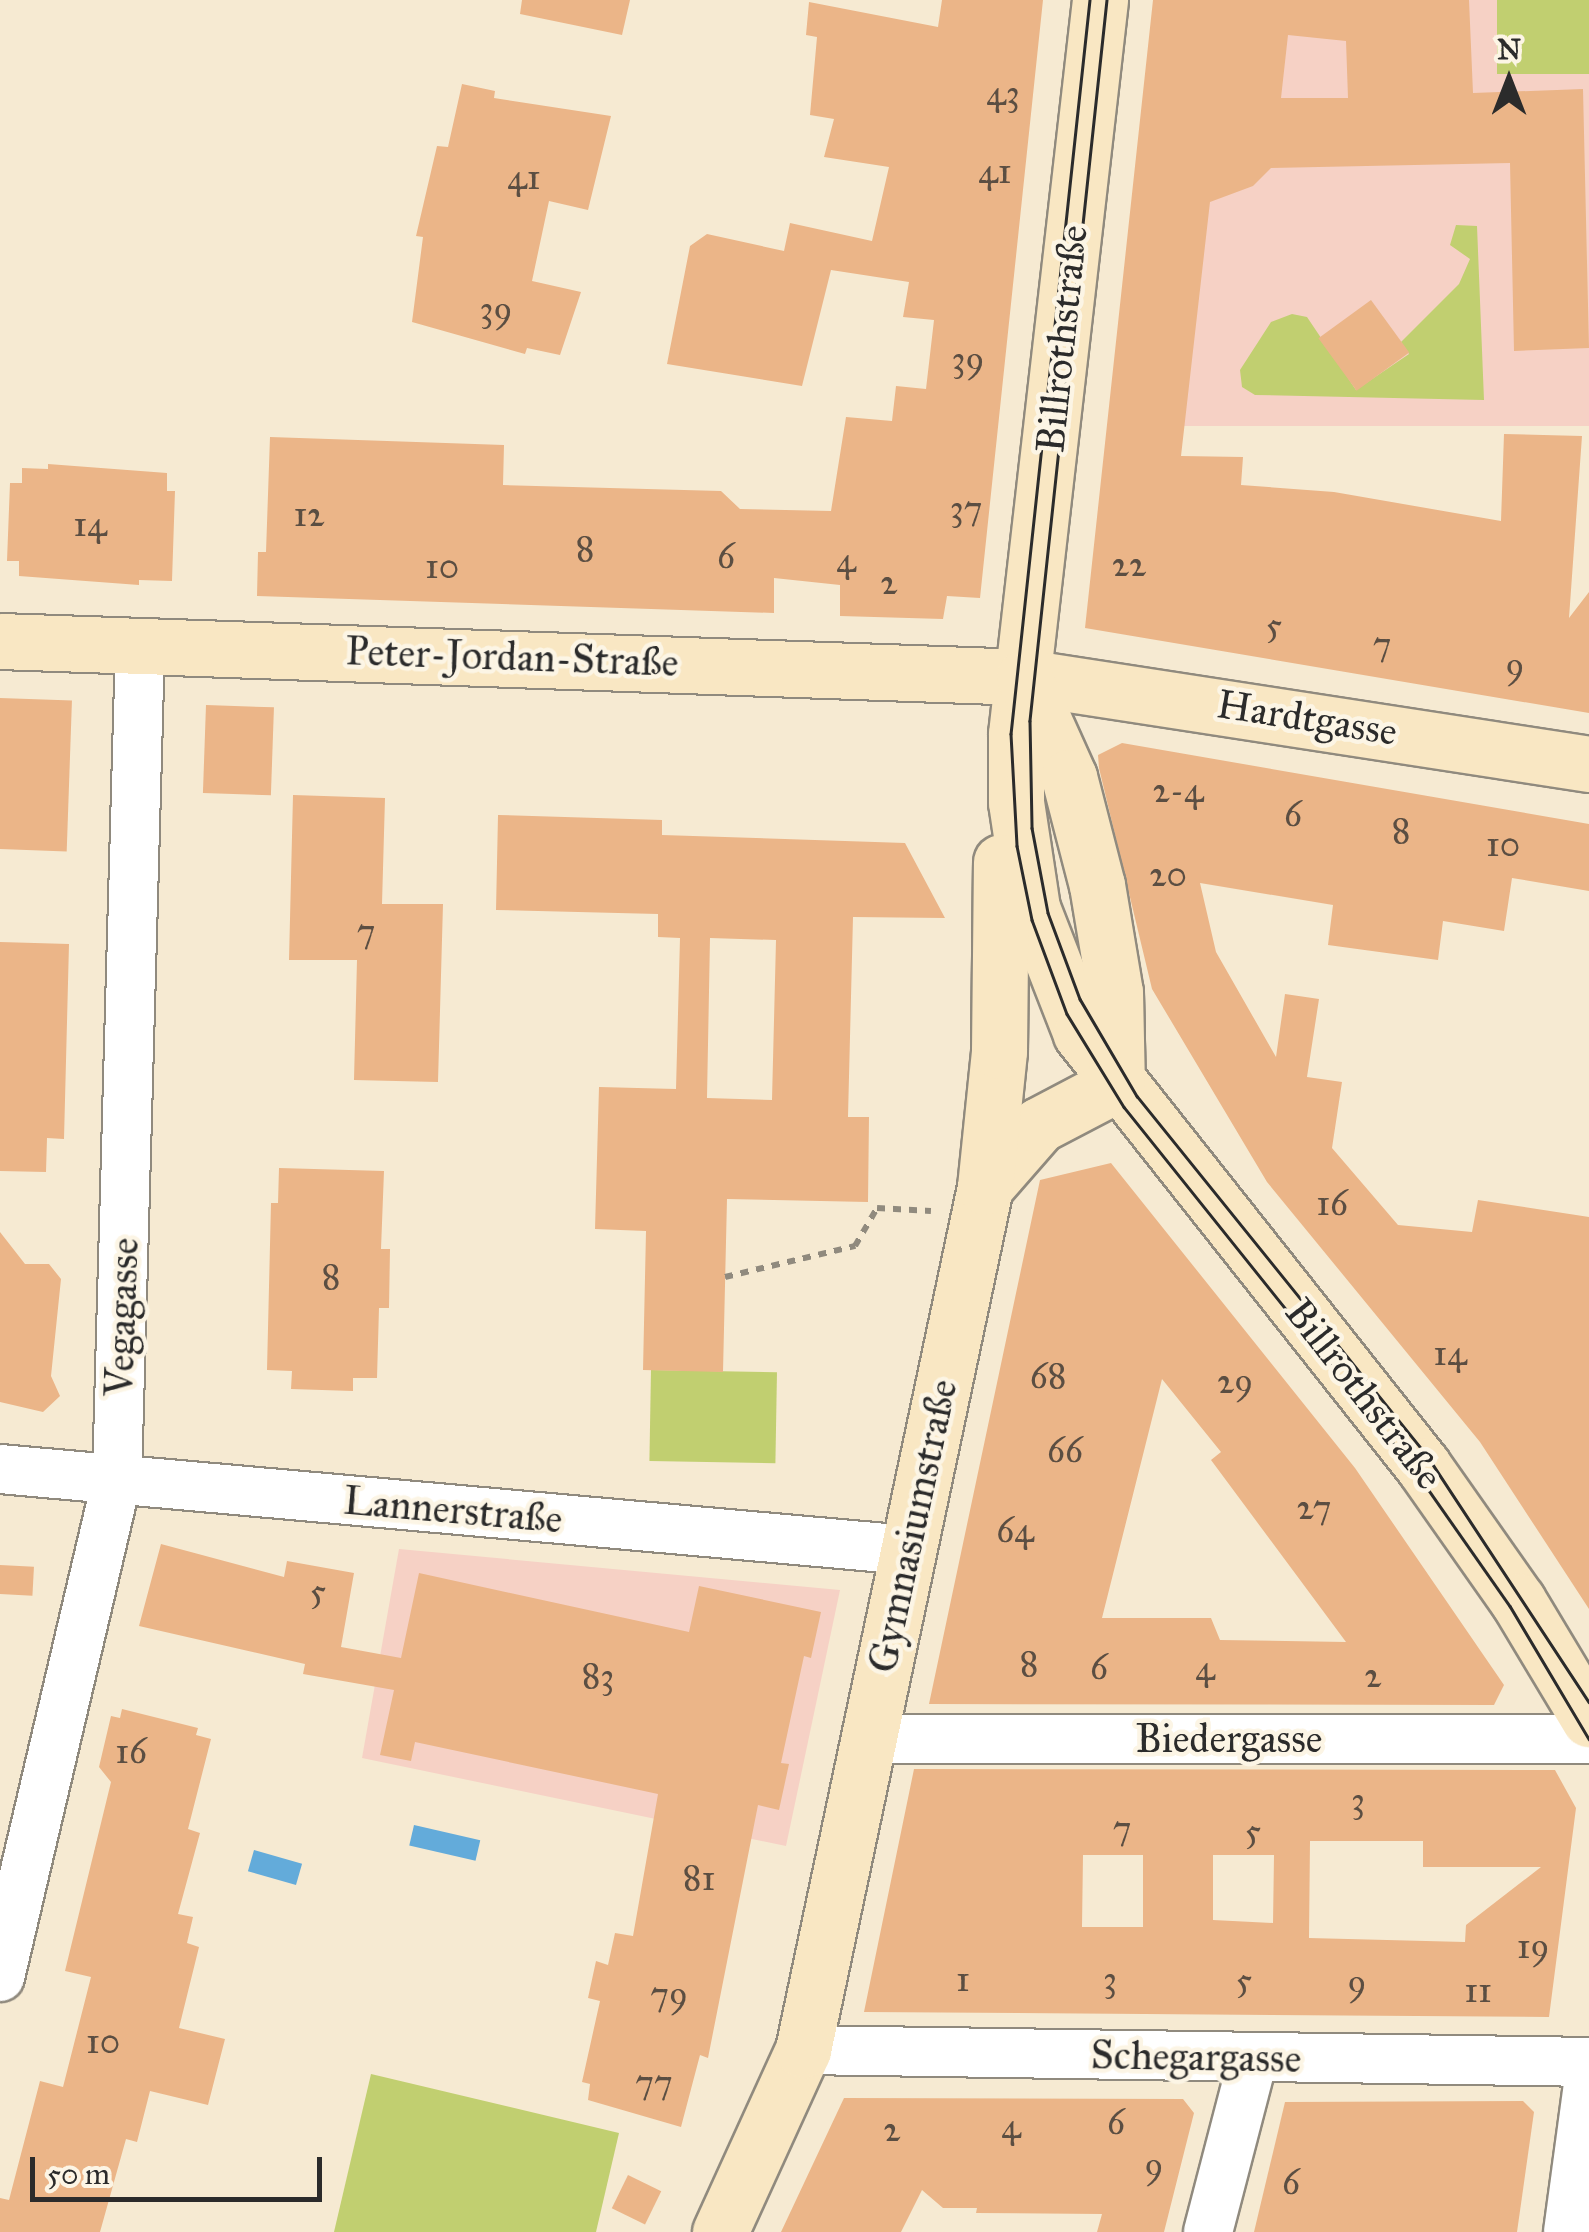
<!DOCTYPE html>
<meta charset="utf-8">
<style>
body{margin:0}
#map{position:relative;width:1589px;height:2232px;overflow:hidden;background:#f6ead2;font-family:"IM FELL Great Primer",serif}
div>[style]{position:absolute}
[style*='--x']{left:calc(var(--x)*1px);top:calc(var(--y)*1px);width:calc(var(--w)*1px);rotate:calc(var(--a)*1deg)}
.built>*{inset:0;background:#f6d1c5;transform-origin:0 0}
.green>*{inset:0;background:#c1cf70;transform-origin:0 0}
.water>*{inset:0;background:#63abda;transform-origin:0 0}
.building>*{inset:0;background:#ebb588;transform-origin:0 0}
.path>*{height:6px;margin-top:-3px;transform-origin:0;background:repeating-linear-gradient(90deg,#908a7e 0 8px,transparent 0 16px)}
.roads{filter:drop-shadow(2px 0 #908a7e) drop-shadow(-2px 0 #908a7e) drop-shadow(0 2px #908a7e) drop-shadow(0 -2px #908a7e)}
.street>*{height:48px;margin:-24px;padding:0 24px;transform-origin:24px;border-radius:24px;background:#fff}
.secondary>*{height:55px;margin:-27.5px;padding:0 27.5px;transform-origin:27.5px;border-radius:27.5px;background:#f9e7c3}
.tram>*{height:2.5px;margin:-1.25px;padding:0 1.25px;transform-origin:1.25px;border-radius:1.25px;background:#2b2b2b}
span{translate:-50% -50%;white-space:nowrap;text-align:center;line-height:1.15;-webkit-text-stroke:9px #fcf5e5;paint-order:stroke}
.number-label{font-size:35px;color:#5b4e42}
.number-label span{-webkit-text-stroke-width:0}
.street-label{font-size:40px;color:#2b2b2b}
.north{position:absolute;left:1459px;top:30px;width:100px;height:100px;-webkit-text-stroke:8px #fcf5e5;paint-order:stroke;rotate:0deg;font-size:28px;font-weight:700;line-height:40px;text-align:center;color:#2b2b2b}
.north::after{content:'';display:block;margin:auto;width:35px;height:45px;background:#2b2b2b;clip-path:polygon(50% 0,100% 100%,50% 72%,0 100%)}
.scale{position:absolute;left:30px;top:2157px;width:292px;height:45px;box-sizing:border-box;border:5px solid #2b2b2b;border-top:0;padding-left:12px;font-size:30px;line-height:35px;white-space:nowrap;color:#2b2b2b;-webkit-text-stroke:8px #fcf5e5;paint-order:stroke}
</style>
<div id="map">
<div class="built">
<i style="left:1153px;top:0;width:436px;height:426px"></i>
<i style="clip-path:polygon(399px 1549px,840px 1590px,786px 1846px,362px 1758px)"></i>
</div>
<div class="green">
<i style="left:1497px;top:0;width:92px;height:74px"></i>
<i style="clip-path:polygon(1456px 225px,1477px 226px,1484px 400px,1255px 395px,1242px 387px,1240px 370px,1271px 322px,1292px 314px,1307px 317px,1356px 390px,1409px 354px,1401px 342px,1459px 284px,1470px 259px,1450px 245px)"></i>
<i style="left:651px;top:1370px;width:126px;height:91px;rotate:1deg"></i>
<i style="clip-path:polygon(371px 2074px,619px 2133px,596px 2232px,334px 2232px)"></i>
</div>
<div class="water">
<i style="left:414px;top:1825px;width:68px;height:21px;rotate:13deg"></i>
<i style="left:254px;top:1850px;width:50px;height:22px;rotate:16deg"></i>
</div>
<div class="building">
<i style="clip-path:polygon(522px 0,630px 0,622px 35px,520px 14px)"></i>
<i style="clip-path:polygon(942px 0,1043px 0,980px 598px,947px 596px,943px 619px,840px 616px,840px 585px,774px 578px,774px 613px,257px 596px,258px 552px,266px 552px,270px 437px,504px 445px,503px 485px,721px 491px,740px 509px,831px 511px,846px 417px,892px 421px,896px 386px,926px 389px,934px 320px,903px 317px,909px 282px,831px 270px,802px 386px,667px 364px,690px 246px,707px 234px,784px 251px,790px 223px,872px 241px,889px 167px,824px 157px,834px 119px,810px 115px,817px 37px,806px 35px,809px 2px,938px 27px)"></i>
<i style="clip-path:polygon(evenodd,1153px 0,1469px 0,1473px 93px,1583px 89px,1589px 348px,1514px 351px,1510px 163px,1271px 168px,1253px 186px,1210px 202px,1181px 456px,1243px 457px,1241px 485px,1334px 492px,1501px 521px,1504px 434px,1582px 436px,1569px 618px,1589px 592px,1589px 713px,1085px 628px,1153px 0,1288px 35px,1346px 41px,1348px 98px,1281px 98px,1288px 35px)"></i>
<i style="clip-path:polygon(462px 84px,495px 91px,494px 98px,611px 116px,588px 210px,549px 201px,532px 281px,581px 292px,560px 355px,527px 348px,525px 354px,412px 322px,423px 237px,416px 236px,437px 146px,448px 147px)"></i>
<i style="left:1371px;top:300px;width:65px;height:65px;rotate:54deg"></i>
<i style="clip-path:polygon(48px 464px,167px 473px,167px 491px,175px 491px,172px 581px,139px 580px,139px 585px,19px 576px,19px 561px,7px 561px,10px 483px,22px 483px,22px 468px,48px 469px)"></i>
<i style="left:0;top:698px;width:72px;height:151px;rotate:2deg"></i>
<i style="left:206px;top:705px;width:68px;height:88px;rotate:2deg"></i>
<i style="clip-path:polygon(1122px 743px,1589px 824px,1589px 891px,1512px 878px,1504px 931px,1443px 921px,1438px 960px,1328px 945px,1333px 905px,1200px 883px,1216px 952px,1276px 1057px,1285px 994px,1319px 999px,1307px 1077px,1342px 1082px,1332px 1148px,1398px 1225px,1472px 1232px,1478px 1200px,1589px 1217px,1589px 1609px,1480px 1442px,1267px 1182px,1152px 989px,1099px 768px,1098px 755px)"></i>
<i style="clip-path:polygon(293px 795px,385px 798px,382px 904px,443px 904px,438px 1082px,354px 1080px,357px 960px,289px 960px)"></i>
<i style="clip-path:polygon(evenodd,498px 815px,662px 820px,662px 835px,905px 843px,945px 918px,853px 917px,848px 1117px,869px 1117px,868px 1202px,727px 1199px,723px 1372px,643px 1370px,646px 1231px,595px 1229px,599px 1087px,676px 1089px,680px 938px,658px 937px,658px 914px,496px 910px,498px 815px,710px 938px,776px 940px,772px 1100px,707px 1098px,710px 938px)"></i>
<i style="clip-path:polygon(0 942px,69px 944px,64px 1139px,47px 1138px,46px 1172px,0 1171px)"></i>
<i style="clip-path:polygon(evenodd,1111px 1163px,1355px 1468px,1504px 1685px,1494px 1705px,929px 1704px,1040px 1180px,1111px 1163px,1162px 1379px,1221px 1452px,1211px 1460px,1346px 1642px,1220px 1640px,1211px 1618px,1102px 1618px,1162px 1379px)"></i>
<i style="clip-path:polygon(279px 1168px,384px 1171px,381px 1249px,390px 1249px,389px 1308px,379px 1308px,377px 1378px,353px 1378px,353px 1391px,291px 1389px,292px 1371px,267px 1370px,271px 1203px,278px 1203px)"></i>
<i style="clip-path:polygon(0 1232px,25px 1264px,49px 1264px,61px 1279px,51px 1376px,60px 1396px,43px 1412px,0 1402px)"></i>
<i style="clip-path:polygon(161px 1544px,284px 1577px,287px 1561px,354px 1573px,341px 1647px,401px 1658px,419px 1573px,689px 1632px,699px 1586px,821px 1612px,811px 1658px,804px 1656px,781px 1763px,789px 1764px,779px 1810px,758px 1805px,708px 2058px,700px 2055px,681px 2127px,588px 2100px,590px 2084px,582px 2082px,600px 2001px,588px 1998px,596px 1961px,608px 1965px,615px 1933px,633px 1936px,658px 1794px,415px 1742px,411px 1761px,380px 1755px,394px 1690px,303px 1674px,305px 1664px,139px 1626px)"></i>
<i style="left:0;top:1565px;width:34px;height:29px;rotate:3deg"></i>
<i style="clip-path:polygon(122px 1709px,198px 1728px,196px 1735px,211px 1739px,188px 1829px,200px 1833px,178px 1914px,193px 1917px,187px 1943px,199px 1947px,179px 2028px,225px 2039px,208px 2105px,150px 2091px,137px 2142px,126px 2139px,100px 2232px,0 2232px,0 2198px,9px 2200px,40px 2081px,63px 2087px,91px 1977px,65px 1971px,111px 1782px,99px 1767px,111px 1716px,120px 1718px)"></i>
<i style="clip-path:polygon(evenodd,914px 1769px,1555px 1770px,1576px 1808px,1549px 2017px,864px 2012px,914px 1769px,1310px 1841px,1423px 1841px,1423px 1867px,1541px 1867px,1466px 1925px,1465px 1942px,1309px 1938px,1310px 1841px,914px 1769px,1083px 1855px,1143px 1855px,1143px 1927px,1082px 1927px,1083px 1855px,914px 1769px,1213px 1855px,1274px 1855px,1273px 1923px,1213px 1920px,1213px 1855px)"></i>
<i style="clip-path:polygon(844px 2098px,1183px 2099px,1194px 2113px,1164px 2232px,1097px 2232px,1102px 2214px,976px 2213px,977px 2208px,943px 2208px,922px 2190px,901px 2232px,781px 2232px)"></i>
<i style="clip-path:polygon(1523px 2101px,1534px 2112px,1517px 2232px,1254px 2232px,1285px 2102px)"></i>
<i style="left:628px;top:2175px;width:37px;height:37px;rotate:26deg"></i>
</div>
<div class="path">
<i style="--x:725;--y:1277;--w:134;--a:-13.4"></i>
<i style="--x:855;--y:1246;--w:44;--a:-59.9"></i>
<i style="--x:877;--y:1208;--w:54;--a:3.2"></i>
</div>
<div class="roads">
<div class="street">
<i style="--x:0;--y:1469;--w:911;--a:5.1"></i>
<i style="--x:869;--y:1739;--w:720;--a:0"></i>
<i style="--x:0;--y:1977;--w:512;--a:-76.78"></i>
<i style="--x:117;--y:1479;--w:835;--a:-88.42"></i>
<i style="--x:803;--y:2050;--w:786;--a:0.87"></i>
<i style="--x:1208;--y:2232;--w:179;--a:-75.4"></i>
<i style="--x:1568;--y:2232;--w:156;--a:-82.3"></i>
</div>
<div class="secondary">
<i style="--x:1100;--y:0;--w:739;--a:96.53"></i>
<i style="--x:1016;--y:734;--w:68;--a:90"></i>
<i style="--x:1016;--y:802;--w:107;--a:81.4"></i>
<i style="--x:1032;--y:908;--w:135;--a:68.7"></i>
<i style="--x:1081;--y:1034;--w:551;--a:51.63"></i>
<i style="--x:1423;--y:1466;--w:165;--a:54.9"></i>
<i style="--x:1518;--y:1601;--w:138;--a:59"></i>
<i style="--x:0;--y:641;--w:1025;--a:2.01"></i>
<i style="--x:1024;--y:677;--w:572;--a:8.75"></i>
<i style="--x:1024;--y:677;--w:110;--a:65.8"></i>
<i style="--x:1069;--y:777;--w:112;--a:75.5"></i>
<i style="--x:1097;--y:885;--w:109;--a:80.5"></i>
<i style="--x:1115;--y:992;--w:92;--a:88.8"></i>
<i style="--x:985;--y:1187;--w:82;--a:-48.9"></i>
<i style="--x:1039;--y:1125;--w:88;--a:-27.7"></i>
<i style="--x:720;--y:2232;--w:200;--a:-65.5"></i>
<i style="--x:803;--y:2050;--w:882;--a:-78.09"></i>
<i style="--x:985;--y:1187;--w:137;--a:-84.1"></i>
<i style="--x:999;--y:1051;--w:189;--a:-89.4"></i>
</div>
</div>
<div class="tram">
<i style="--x:1090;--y:0;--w:738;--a:96.14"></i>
<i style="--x:1011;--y:734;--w:112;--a:86.9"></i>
<i style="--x:1017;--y:846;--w:76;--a:78.5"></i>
<i style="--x:1032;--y:920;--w:100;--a:69.6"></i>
<i style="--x:1067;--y:1014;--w:109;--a:58.5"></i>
<i style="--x:1124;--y:1107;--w:464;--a:51.3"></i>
<i style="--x:1414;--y:1469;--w:167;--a:55"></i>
<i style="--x:1510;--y:1606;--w:155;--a:59.3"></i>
<i style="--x:1107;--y:0;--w:725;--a:96.1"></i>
<i style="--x:1030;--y:721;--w:107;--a:88.9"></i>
<i style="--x:1032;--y:828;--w:86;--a:79.3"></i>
<i style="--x:1048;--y:913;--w:92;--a:69.6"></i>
<i style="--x:1080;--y:999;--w:113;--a:59.6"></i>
<i style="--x:1137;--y:1096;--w:464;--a:51.1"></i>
<i style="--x:1428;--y:1457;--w:293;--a:56.7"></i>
</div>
<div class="number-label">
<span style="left:1003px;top:94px">43</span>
<span style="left:995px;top:172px">41</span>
<span style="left:524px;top:178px">41</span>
<span style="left:496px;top:310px">39</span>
<span style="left:968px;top:360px">39</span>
<span style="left:966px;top:509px">37</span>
<span style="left:309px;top:515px">12</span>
<span style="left:90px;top:525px">14</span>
<span style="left:585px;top:550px">8</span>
<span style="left:726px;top:557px">6</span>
<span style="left:846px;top:561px">4</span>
<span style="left:1129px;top:565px">22</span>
<span style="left:442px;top:567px">10</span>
<span style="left:889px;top:583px">2</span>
<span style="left:1274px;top:626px">5</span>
<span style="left:1382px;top:645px">7</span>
<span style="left:1515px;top:666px">9</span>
<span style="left:1178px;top:791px">2-4</span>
<span style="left:1293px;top:815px">6</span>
<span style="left:1401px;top:832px">8</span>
<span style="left:1503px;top:845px">10</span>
<span style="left:1168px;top:875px">20</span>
<span style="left:366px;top:932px">7</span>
<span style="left:1332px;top:1204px">16</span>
<span style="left:331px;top:1278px">8</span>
<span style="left:1450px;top:1354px">14</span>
<span style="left:1048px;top:1377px">68</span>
<span style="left:1235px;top:1382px">29</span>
<span style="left:1065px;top:1451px">66</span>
<span style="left:1314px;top:1508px">27</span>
<span style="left:1015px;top:1531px">64</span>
<span style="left:318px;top:1592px">5</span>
<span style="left:1029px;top:1665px">8</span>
<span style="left:1099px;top:1668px">6</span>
<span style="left:1205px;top:1669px">4</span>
<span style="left:1373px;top:1676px">2</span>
<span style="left:598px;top:1677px">83</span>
<span style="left:131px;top:1752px">16</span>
<span style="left:1358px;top:1801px">3</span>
<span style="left:1122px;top:1829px">7</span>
<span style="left:1253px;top:1832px">5</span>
<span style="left:699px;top:1879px">81</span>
<span style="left:1533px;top:1947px">19</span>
<span style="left:963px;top:1980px">1</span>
<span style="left:1110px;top:1980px">3</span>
<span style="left:1244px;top:1981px">5</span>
<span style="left:1357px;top:1983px">9</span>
<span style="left:1478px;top:1991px">11</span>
<span style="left:669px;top:1995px">79</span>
<span style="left:103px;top:2042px">10</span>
<span style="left:654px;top:2083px">77</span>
<span style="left:1116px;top:2123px">6</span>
<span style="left:1011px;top:2127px">4</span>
<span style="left:892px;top:2130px">2</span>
<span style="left:1154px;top:2166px">9</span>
<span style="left:1291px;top:2183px">6</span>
</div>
<div class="street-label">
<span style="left:1062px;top:339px;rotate:-84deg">Billrothstraße</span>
<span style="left:512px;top:657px;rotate:2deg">Peter-Jordan-Straße</span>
<span style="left:1307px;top:718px;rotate:9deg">Hardtgasse</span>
<span style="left:122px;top:1317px;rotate:-88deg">Vegagasse</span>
<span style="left:1364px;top:1394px;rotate:52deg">Billrothstraße</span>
<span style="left:453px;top:1510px;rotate:5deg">Lannerstraße</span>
<span style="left:913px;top:1526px;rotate:-78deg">Gymnasiumstraße</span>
<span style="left:1229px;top:1739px">Biedergasse</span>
<span style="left:1196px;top:2057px;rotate:1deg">Schegargasse</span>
</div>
<div class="north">N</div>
<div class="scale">50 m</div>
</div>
